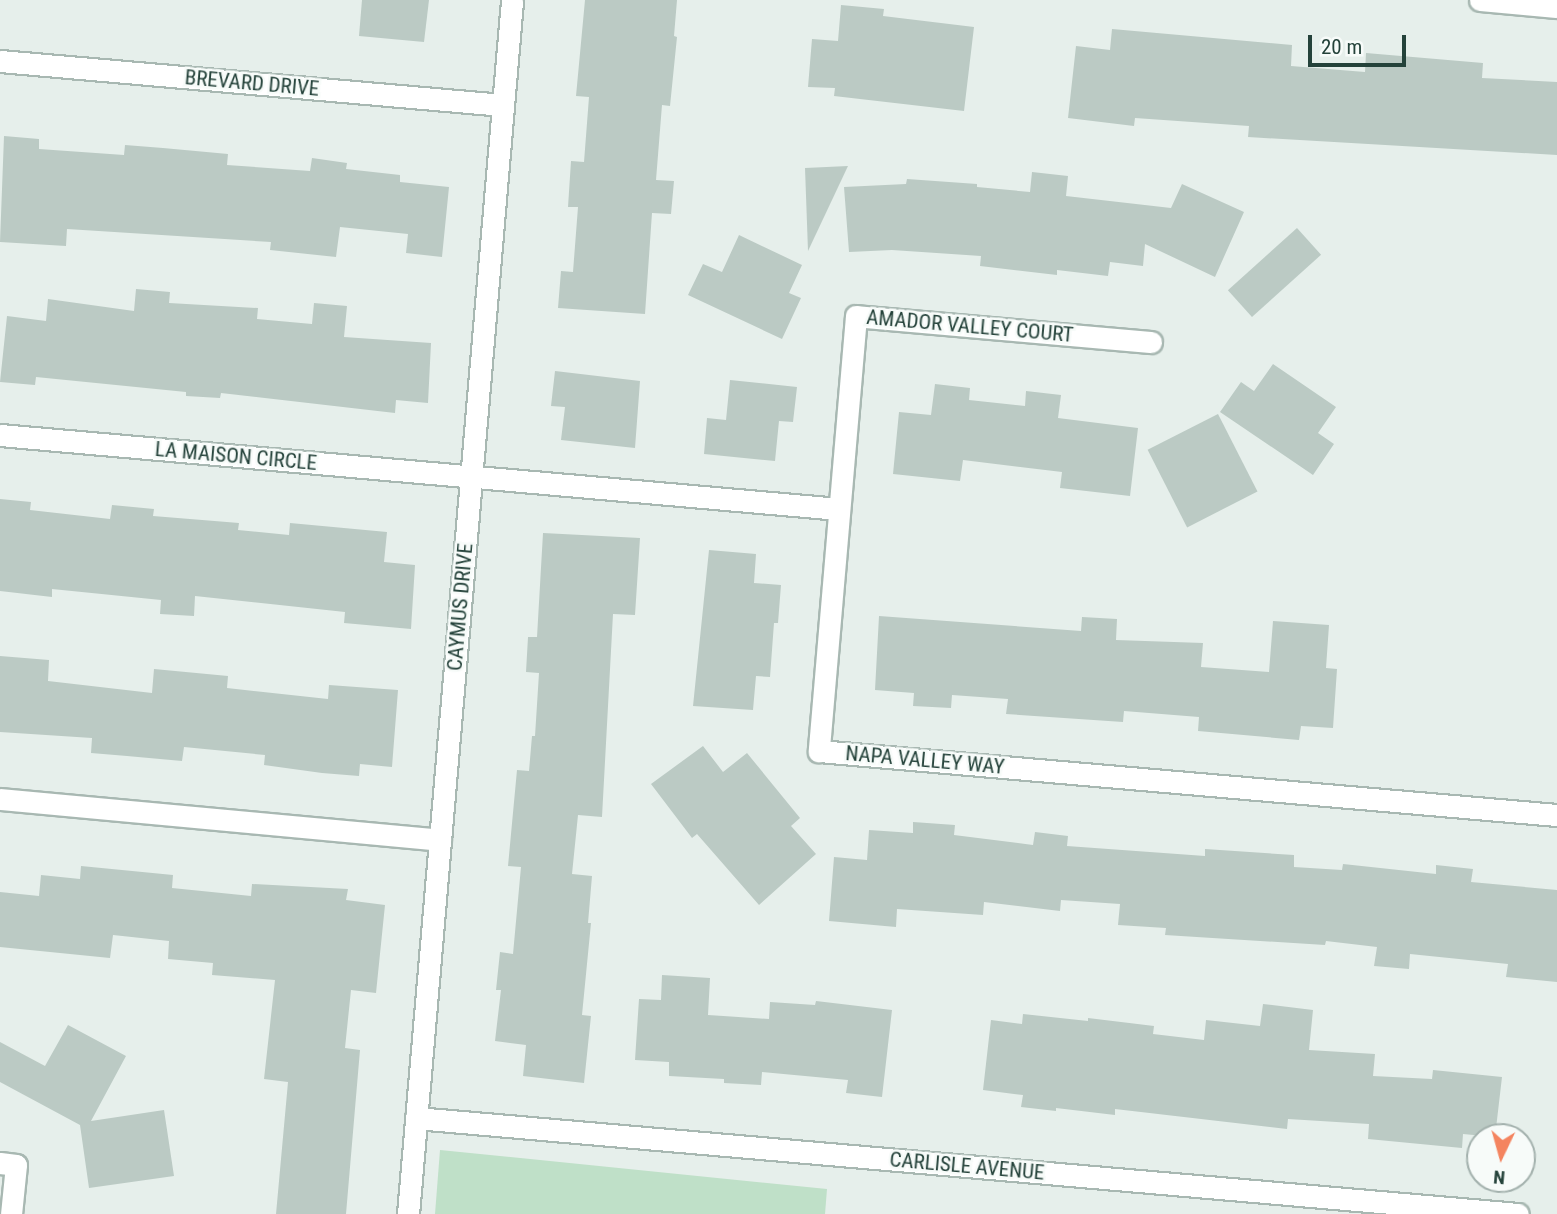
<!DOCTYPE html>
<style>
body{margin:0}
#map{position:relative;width:1557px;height:1214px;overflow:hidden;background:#e6efeb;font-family:"Roboto Condensed",sans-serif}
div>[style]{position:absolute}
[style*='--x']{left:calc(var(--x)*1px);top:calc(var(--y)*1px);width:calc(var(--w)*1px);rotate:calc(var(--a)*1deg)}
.green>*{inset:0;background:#bfe0c8}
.building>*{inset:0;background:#bbcac4;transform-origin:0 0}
.roads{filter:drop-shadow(2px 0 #a8b8b2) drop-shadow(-2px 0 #a8b8b2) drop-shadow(0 2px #a8b8b2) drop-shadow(0 -2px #a8b8b2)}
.minor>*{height:21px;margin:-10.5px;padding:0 10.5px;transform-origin:10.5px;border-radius:10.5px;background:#fff}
span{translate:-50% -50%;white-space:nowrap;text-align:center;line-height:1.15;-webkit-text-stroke:5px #f7fbf9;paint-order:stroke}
.street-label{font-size:21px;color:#24423a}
.north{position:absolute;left:1466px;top:1123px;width:70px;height:70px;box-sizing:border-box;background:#f7fbf9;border:2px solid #a3b1ad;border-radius:50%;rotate:185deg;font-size:19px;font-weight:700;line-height:28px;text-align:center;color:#24423a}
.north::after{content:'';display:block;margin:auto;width:24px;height:32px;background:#f4845f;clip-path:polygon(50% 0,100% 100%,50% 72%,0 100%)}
.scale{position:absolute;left:1308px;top:35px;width:98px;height:32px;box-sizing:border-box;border:4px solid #24423a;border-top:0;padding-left:9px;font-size:21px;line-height:24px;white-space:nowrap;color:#24423a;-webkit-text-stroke:5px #f7fbf9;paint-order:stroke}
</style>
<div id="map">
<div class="green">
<i style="clip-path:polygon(440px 1150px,827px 1189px,825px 1214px,435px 1214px)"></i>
</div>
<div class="building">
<i style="clip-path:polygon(362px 0,429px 0,424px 42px,359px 36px)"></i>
<i style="clip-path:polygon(585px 0,677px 0,674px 36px,677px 37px,670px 106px,662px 105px,656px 180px,674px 181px,671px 214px,652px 213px,645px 314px,558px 308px,561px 271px,573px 272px,578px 207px,568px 207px,571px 161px,584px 162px,589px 97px,576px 96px)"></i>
<i style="clip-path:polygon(841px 5px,884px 9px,883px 16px,974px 27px,964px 111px,834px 96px,835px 88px,808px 87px,812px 39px,838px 41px)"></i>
<i style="clip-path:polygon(1112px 29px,1292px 45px,1291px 66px,1365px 72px,1366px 53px,1483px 63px,1482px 78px,1557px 82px,1557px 155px,1248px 137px,1249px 126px,1135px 118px,1134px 126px,1068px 118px,1076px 46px,1110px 50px)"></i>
<i style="clip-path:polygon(4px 136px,39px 139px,39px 149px,124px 155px,125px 145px,163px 148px,228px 154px,227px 165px,310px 171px,312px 158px,347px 163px,346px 169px,400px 175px,400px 182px,449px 187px,442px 257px,406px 253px,408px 234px,340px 227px,336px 257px,270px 250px,271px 242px,67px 229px,66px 246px,0 242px)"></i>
<i style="clip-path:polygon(848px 166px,808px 251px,805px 168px)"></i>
<i style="clip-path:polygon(1032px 172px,1068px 176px,1066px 196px,1171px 208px,1182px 184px,1244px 212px,1215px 277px,1145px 244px,1143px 266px,1110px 262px,1108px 276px,1057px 270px,1057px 275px,980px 266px,981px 256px,892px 250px,849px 252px,844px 187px,906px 184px,907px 179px,977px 184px,977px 187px,1030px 192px)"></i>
<i style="left:1297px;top:228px;width:36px;height:93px;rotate:48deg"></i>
<i style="clip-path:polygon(739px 235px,802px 265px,789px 293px,801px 298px,782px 339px,688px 295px,703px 264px,722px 272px)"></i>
<i style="clip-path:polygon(136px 289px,170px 292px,169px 303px,258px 308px,257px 319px,312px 324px,314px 303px,347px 306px,344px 337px,431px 343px,428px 403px,396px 400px,395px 413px,221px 393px,220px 398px,186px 396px,186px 392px,36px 377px,35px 385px,0 382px,7px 316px,46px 321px,48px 299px,134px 311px)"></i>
<i style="clip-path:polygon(1273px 364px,1336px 407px,1318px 433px,1334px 444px,1313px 475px,1220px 412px,1241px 382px,1254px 391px)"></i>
<i style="clip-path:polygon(555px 371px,640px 381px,635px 448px,561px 440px,565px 407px,551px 406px)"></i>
<i style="clip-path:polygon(730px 380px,797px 387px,793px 422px,779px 421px,775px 461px,704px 454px,707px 418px,726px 420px)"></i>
<i style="clip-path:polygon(935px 384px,970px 388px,969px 400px,1025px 406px,1026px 391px,1061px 395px,1058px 418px,1138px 428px,1130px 496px,1060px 488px,1062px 472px,963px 460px,960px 481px,893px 474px,899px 412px,931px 415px)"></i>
<i style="left:1218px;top:414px;width:87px;height:79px;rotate:63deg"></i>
<i style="clip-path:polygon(0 499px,31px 502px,30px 510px,110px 519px,112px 505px,154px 509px,153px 516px,239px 523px,238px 530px,289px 535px,290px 523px,387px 532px,384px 562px,415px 565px,411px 629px,344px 623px,345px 612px,195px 596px,194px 616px,160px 614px,161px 600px,52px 589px,52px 597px,0 591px)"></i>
<i style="clip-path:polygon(543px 533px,640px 538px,635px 615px,613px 614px,602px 817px,578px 815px,572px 874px,592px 876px,588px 923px,591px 923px,582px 1015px,591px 1016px,584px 1083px,523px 1076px,526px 1045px,495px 1041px,501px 990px,496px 990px,500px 952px,513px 954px,521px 867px,508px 866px,517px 770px,529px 771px,532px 736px,535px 736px,539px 673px,526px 672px,528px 637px,537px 637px)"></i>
<i style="clip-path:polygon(709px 550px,756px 554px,754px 583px,781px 585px,778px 623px,774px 623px,770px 677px,756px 676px,753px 710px,693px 706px)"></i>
<i style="clip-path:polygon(879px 616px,1081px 631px,1082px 617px,1117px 619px,1116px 640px,1203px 643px,1201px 667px,1269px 672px,1273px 621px,1329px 625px,1326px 668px,1337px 669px,1333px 728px,1301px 726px,1299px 740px,1198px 731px,1199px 717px,1124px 711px,1123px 722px,1006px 714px,1008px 699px,952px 695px,951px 708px,913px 706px,914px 693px,875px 690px)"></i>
<i style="clip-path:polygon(0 656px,49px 660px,48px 681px,152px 693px,154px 669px,228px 676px,227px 688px,328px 699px,329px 685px,398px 690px,392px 767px,360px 764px,359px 776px,322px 773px,264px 765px,265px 755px,184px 747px,182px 761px,127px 756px,91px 753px,92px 738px,0 732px)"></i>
<i style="clip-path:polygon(703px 746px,723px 772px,747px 753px,800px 818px,791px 826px,816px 854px,759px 905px,697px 834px,692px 838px,651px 784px)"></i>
<i style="clip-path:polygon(913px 822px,955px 825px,954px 835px,1033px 845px,1035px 832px,1068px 836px,1067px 846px,1205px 856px,1205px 849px,1294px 855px,1294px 867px,1342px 870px,1343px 864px,1436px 874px,1436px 865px,1473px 869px,1471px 882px,1557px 890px,1557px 982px,1506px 977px,1508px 964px,1410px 954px,1409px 969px,1374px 966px,1377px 947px,1326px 941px,1325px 945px,1165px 935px,1166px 928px,1118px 925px,1120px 904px,1061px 900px,1060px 911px,984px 902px,983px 915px,897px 909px,896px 927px,829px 921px,834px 857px,867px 860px,869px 830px,913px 833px)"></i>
<i style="clip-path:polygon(81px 866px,173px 875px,172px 888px,251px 896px,252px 884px,348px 889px,346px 900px,385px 905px,376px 993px,351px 990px,345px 1048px,360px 1050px,346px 1214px,276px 1214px,288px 1082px,264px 1079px,275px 980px,212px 975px,213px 963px,168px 959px,169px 941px,113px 935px,110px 958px,0 947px,0 892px,39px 896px,41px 875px,80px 879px)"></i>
<i style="clip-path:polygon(662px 975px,710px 978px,708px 1015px,769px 1019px,770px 1002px,815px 1005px,816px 1001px,892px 1010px,882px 1097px,846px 1093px,848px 1080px,762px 1072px,761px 1085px,724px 1083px,724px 1079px,669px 1076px,669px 1062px,635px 1060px,639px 999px,661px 1000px)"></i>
<i style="clip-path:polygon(1263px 1004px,1313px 1010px,1309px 1050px,1375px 1054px,1373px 1076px,1432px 1079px,1433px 1070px,1502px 1077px,1495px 1137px,1463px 1134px,1462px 1148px,1368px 1139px,1369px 1124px,1288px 1119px,1287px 1129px,1115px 1109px,1115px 1115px,1056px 1108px,1056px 1111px,1021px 1107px,1023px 1095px,983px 1090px,991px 1020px,1022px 1024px,1023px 1014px,1088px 1021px,1088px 1018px,1154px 1026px,1153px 1034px,1204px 1040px,1206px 1020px,1260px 1026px)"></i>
<i style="clip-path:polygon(68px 1025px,126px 1056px,91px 1121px,164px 1110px,174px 1176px,89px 1188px,80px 1125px,0 1082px,0 1042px,45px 1066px)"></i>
</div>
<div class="roads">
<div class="minor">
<i style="--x:1480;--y:0;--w:77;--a:5.2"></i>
<i style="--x:0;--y:61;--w:505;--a:5"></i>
<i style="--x:1151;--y:342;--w:296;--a:-175"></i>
<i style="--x:856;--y:316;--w:437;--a:94.9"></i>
<i style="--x:819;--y:751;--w:741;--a:4.96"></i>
<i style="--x:0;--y:435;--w:842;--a:5.04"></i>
<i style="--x:0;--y:799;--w:442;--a:5.3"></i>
<i style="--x:416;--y:1118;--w:1106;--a:4.98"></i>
<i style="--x:0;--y:1163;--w:16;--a:7"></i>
<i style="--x:16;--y:1165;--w:49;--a:95.8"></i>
<i style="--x:408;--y:1214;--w:1218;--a:-85.1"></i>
</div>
</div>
<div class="street-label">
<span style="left:252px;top:83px;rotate:5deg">BREVARD DRIVE</span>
<span style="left:970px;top:326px;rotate:5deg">AMADOR VALLEY COURT</span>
<span style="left:236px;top:456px;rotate:5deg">LA MAISON CIRCLE</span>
<span style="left:460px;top:607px;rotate:-85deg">CAYMUS DRIVE</span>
<span style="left:925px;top:760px;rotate:5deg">NAPA VALLEY WAY</span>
<span style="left:967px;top:1166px;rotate:5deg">CARLISLE AVENUE</span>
</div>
<div class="north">N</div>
<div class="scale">20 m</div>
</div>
